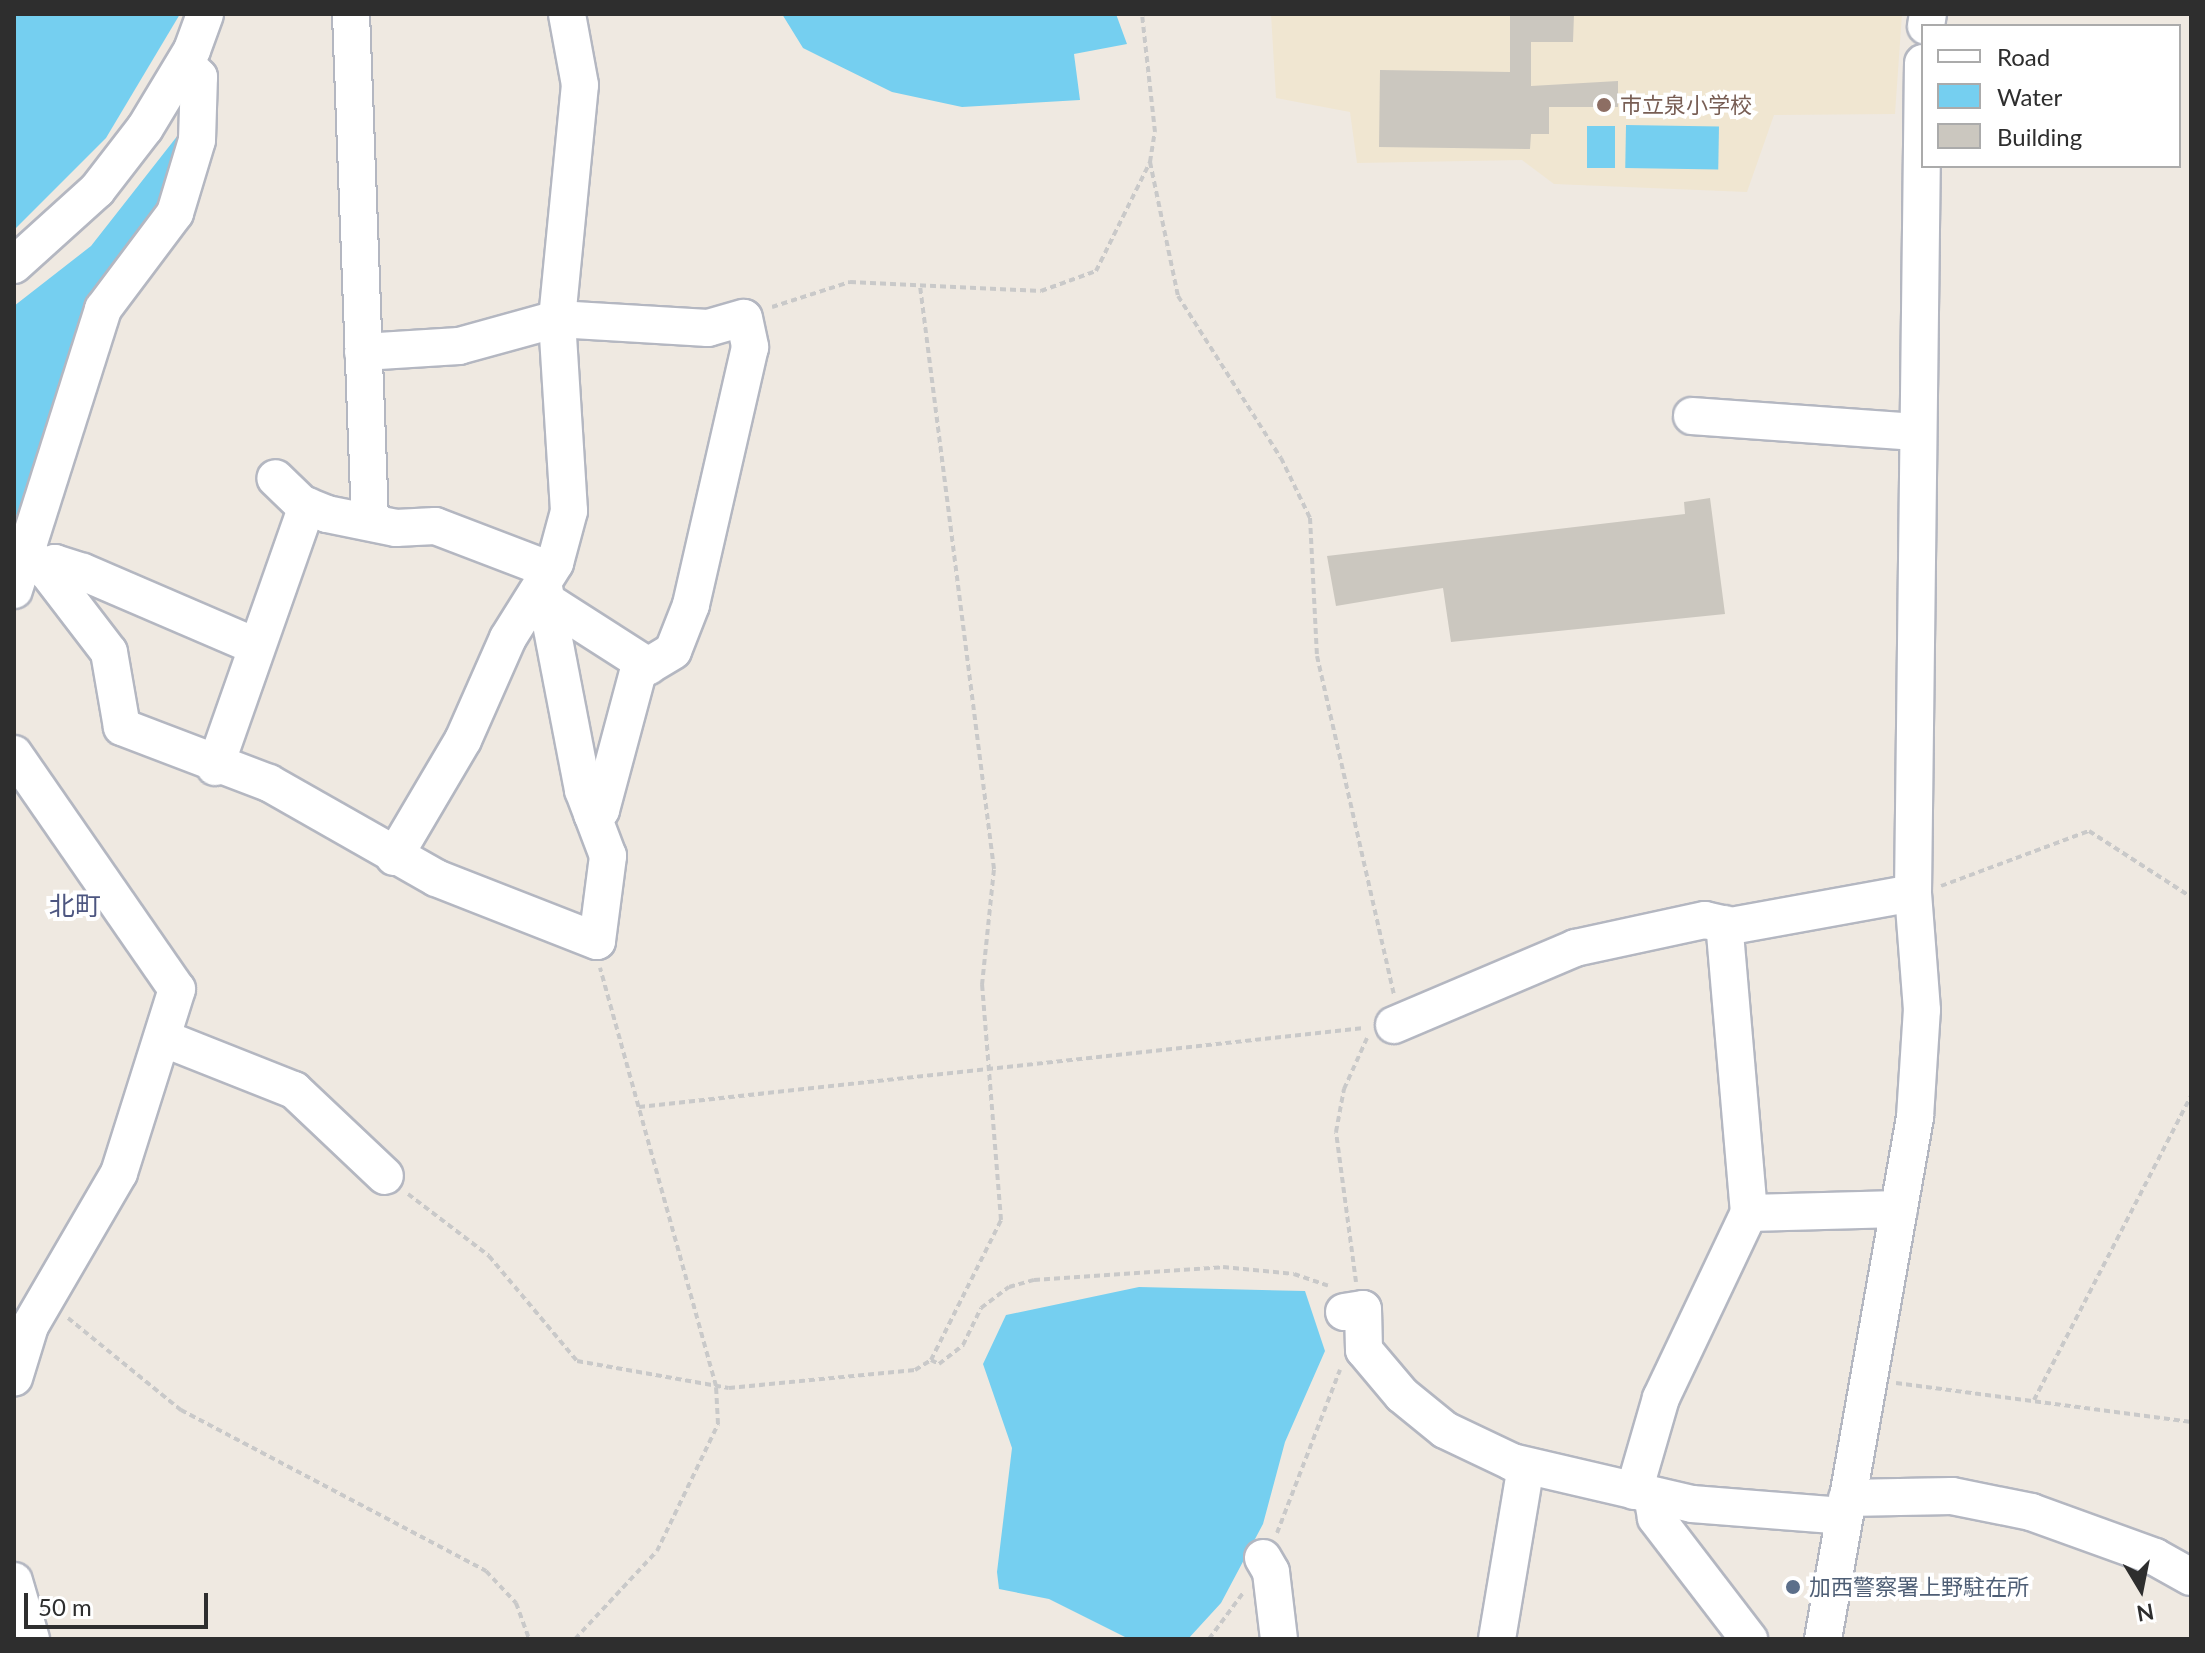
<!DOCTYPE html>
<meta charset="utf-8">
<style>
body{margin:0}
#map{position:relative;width:2205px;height:1653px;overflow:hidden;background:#efe9e1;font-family:Lato,"Noto Sans JP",sans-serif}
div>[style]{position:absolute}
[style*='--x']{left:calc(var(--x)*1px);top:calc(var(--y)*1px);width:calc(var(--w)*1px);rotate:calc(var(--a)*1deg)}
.education>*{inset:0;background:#f0e6d1}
.water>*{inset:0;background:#75cff0;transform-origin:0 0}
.building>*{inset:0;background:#cbc7bf}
.path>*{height:4px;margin-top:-2px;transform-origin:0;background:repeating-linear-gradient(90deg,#c9c9c9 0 6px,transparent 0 10px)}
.roads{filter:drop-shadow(2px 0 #b4b7c1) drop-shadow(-2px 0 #b4b7c1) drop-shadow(0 2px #b4b7c1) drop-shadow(0 -2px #b4b7c1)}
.minor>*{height:36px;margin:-18px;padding:0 18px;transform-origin:18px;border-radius:18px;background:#fff}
.dots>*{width:22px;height:22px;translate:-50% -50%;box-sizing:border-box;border:4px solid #fff;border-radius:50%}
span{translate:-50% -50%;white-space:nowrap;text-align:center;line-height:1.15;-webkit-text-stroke:8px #fff;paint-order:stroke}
.education-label{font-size:22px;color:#785e54}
.left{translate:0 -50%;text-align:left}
.service-label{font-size:22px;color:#4e5e75}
.quarter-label{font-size:26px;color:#4d5680}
.frame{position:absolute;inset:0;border:16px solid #2e2e2e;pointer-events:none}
.legend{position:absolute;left:1921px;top:24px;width:260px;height:144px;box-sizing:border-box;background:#fff;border:2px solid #ababab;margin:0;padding:10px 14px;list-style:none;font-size:24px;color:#2e2e2e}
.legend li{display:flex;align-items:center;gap:16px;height:40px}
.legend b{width:40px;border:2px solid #ababab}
.north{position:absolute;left:2101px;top:1549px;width:80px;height:80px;-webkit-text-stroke:6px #fff;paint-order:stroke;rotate:170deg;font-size:22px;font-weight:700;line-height:32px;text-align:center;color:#2e2e2e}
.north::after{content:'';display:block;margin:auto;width:28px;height:36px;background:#2e2e2e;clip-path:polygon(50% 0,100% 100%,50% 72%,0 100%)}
.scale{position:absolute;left:24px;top:1593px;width:184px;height:36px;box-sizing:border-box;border:4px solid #2e2e2e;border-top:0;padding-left:10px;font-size:24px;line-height:28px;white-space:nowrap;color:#2e2e2e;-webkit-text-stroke:6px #fff;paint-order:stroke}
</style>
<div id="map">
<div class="education">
<i style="clip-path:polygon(1271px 14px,1902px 14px,1895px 114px,1774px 115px,1747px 192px,1554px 184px,1522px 160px,1357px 163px,1350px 112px,1276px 98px)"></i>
</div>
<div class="water">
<i style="clip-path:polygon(14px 14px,180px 14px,106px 138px,14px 230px)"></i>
<i style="clip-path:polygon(782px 14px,1116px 14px,1127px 44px,1074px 54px,1080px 100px,962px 107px,892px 92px,821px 57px,803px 48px)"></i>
<i style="left:1626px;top:125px;width:93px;height:43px;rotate:1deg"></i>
<i style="left:1587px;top:126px;width:28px;height:42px"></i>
<i style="clip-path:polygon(182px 130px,179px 177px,116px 270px,97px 283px,38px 481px,14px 519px,14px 306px,91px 246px)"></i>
<i style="clip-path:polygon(1139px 1287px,1305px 1291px,1325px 1351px,1285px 1442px,1263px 1524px,1221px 1603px,1188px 1639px,1129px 1639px,1049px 1599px,999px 1589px,997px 1572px,1012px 1448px,983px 1364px,1006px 1315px)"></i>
</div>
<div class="building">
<i style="clip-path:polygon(1510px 14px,1574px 14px,1573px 42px,1531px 42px,1531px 86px,1618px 81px,1618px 107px,1549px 107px,1549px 134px,1531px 134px,1530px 149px,1379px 147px,1380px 70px,1510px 72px)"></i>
<i style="clip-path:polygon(1710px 498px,1725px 614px,1451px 642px,1443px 588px,1336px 606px,1327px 556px,1685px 514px,1684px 502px)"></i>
</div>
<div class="path">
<i style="--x:1150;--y:162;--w:137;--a:78.2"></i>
<i style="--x:1178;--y:296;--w:192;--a:57.6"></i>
<i style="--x:1281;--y:458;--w:67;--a:64.2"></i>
<i style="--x:1310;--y:518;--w:138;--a:87.1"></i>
<i style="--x:1317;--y:656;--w:347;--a:77.2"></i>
<i style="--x:772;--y:307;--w:82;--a:-17.8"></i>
<i style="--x:850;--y:282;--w:191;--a:2.7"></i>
<i style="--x:1041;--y:291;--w:59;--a:-20"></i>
<i style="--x:1096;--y:271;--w:122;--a:-63.6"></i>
<i style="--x:1150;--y:162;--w:30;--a:-81"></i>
<i style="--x:1155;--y:132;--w:119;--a:-96.3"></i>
<i style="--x:1941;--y:886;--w:158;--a:-20.4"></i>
<i style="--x:2089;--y:831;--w:121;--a:32.9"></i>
<i style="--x:639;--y:1107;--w:729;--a:-6.22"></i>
<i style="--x:408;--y:1194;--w:102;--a:37.4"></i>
<i style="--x:489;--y:1256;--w:137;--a:50"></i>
<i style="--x:577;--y:1361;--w:154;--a:10.1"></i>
<i style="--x:729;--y:1388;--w:187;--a:-5.5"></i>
<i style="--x:915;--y:1370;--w:19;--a:-32"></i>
<i style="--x:931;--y:1360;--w:157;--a:-63.4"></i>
<i style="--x:1001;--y:1220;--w:236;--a:-94.6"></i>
<i style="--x:982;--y:985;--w:117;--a:-84.1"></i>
<i style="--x:994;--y:869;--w:588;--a:-97.23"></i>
<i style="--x:1356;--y:1282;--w:151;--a:-97.6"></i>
<i style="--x:1336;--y:1132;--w:44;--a:-79.5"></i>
<i style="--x:1344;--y:1089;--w:56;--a:-65.7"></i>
<i style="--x:68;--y:1318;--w:146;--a:39.2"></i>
<i style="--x:181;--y:1410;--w:345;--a:27.8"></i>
<i style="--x:486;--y:1571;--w:44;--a:46.8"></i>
<i style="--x:516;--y:1603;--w:38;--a:70"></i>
<i style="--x:931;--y:1360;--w:9;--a:27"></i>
<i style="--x:939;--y:1364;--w:31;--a:-38"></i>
<i style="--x:963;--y:1345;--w:41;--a:-64.1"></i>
<i style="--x:981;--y:1308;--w:35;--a:-37"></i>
<i style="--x:1009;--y:1287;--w:26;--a:-16"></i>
<i style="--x:1034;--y:1280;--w:189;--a:-3.9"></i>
<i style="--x:1223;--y:1267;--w:71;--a:5.6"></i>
<i style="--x:1294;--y:1274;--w:36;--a:19"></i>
<i style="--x:1896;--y:1383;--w:298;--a:7.5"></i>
<i style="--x:2034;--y:1400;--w:342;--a:-62.7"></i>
<i style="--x:1277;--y:1533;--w:175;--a:-68.9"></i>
<i style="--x:575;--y:1639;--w:120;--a:-47"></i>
<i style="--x:657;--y:1551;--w:141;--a:-64.3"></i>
<i style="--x:718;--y:1424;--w:38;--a:-93"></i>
<i style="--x:716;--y:1386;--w:434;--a:-105.5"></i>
<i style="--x:1209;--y:1639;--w:57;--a:-53.5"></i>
</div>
<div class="roads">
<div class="minor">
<i style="--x:351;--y:14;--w:507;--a:87.85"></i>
<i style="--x:1926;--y:26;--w:12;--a:-81"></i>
<i style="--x:14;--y:265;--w:112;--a:-42.1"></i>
<i style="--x:97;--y:190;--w:78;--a:-52.3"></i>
<i style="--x:145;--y:128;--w:91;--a:-58.9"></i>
<i style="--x:192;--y:50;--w:38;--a:-70"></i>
<i style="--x:363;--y:352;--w:96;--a:-3.6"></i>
<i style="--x:459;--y:346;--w:102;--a:-15.4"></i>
<i style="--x:557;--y:319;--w:151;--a:3.4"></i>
<i style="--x:708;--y:328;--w:37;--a:-16"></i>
<i style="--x:744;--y:318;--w:30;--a:78"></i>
<i style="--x:750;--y:347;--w:265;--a:102.9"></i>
<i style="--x:691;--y:605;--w:49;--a:111.4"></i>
<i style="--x:673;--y:651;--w:41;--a:149"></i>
<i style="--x:638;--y:672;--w:143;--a:105"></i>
<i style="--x:601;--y:810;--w:10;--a:151"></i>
<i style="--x:1692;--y:416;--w:224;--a:4.1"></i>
<i style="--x:14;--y:544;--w:36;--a:37"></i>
<i style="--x:43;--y:566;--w:108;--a:52.5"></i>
<i style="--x:109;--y:652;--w:76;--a:80.2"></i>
<i style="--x:122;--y:727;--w:157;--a:20.9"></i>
<i style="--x:269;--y:783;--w:192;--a:29.6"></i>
<i style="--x:436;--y:878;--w:173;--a:21.4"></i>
<i style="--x:597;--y:941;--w:86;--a:-82.6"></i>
<i style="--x:608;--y:856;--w:71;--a:-110.7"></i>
<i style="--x:583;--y:790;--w:228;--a:-100.9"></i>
<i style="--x:540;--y:566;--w:112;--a:-159.1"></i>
<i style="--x:435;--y:526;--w:39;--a:177"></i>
<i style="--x:396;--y:528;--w:70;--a:-168.5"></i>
<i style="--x:327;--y:514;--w:27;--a:-158"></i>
<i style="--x:302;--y:504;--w:37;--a:-136"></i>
<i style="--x:46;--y:571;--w:12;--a:-42"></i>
<i style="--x:55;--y:563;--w:29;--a:18"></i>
<i style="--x:83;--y:572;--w:187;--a:23.3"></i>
<i style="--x:14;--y:590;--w:295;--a:-72.4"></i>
<i style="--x:103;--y:309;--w:120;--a:-53.1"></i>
<i style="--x:175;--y:213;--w:76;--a:-73.2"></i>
<i style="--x:197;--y:140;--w:63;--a:-88.2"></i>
<i style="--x:199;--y:77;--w:20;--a:-135"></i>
<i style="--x:550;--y:603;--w:117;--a:32.7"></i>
<i style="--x:14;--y:754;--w:286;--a:55.3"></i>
<i style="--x:177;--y:989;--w:193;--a:107.5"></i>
<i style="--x:119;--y:1173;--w:177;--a:120.2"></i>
<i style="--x:30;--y:1326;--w:54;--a:107.1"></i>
<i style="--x:215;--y:767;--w:277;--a:-70.6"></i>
<i style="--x:394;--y:857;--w:136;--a:-59.5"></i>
<i style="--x:463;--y:740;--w:111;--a:-66.2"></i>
<i style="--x:508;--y:638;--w:89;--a:-57.9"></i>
<i style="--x:555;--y:563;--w:54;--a:-74.9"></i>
<i style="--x:569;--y:511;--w:192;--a:-93.6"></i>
<i style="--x:557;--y:319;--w:235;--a:-84.4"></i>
<i style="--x:580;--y:85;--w:72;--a:-100.4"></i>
<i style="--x:1394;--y:1025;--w:197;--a:-23"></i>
<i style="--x:1575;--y:948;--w:133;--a:-12.2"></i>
<i style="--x:1705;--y:920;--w:27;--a:13"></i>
<i style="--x:1731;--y:926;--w:185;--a:-10.3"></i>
<i style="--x:165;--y:1039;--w:139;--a:21.6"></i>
<i style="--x:294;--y:1090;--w:125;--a:43.4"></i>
<i style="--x:1749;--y:1213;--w:150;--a:-1.5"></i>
<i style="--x:1344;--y:1312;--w:19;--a:-9"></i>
<i style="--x:1363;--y:1309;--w:41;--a:88.6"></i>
<i style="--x:1364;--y:1350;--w:59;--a:49.8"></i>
<i style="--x:1402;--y:1395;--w:55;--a:39.1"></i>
<i style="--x:1445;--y:1430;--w:74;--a:25.5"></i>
<i style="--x:1512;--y:1462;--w:185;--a:13.1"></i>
<i style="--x:1692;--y:1504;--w:151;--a:4.5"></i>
<i style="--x:1634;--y:1491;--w:97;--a:-73.8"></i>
<i style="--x:1661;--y:1398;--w:205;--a:-64.6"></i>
<i style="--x:1749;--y:1213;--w:290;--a:-94.9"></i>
<i style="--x:1652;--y:1495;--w:23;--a:80"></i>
<i style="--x:1656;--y:1518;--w:153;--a:52.5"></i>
<i style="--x:1847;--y:1498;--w:105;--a:-1.1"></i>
<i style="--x:1952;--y:1496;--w:81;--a:11.4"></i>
<i style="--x:2031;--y:1512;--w:132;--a:19.9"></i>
<i style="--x:2155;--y:1557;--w:41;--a:29.1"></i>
<i style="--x:1263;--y:1558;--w:16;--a:60"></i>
<i style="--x:1271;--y:1572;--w:67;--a:83.2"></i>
<i style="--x:14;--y:1581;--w:60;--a:73.7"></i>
<i style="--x:1497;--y:1639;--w:175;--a:-80.5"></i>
<i style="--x:1823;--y:1639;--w:530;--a:-80"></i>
<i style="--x:1915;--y:1117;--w:107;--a:-86.3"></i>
<i style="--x:1922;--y:1010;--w:117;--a:-94.4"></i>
<i style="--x:1913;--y:893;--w:830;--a:-89.31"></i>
</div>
</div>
<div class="dots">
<i style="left:1604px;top:105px;background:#8d6e63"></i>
<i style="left:1793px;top:1587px;background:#5c6f8a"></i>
</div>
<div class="education-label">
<span class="left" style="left:1620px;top:105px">市立泉小学校</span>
</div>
<div class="service-label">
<span class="left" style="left:1809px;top:1587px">加西警察署上野駐在所</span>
</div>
<div class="quarter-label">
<span style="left:75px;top:906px">北町</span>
</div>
<div class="frame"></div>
<ul class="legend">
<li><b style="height:10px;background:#fff"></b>Road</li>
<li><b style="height:22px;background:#75cff0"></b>Water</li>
<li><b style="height:22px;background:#cbc7bf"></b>Building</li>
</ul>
<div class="north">N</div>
<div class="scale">50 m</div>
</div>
